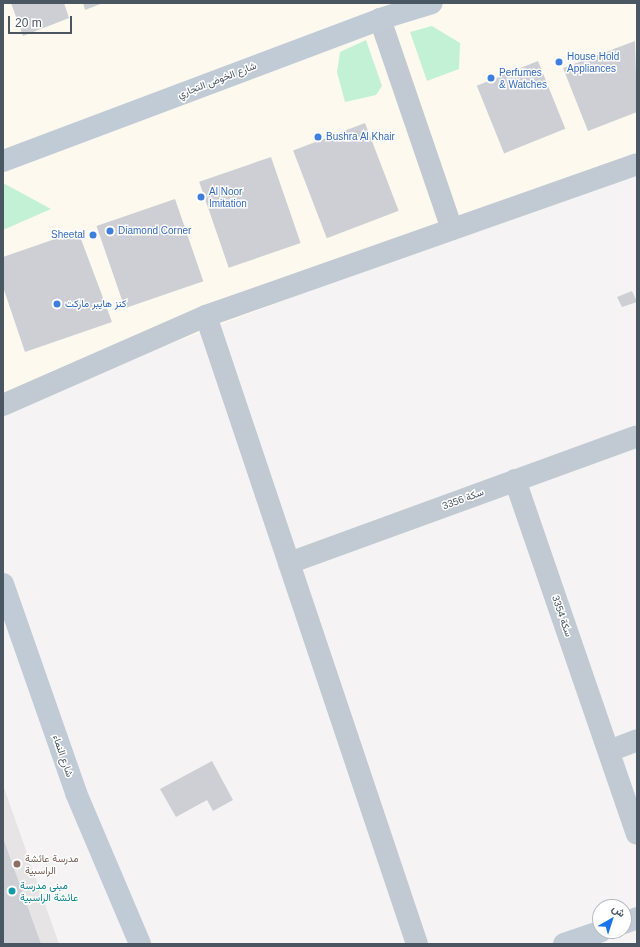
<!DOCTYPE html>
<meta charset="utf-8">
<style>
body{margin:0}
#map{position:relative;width:640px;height:947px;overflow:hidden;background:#f5f3f3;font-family:Helvetica,Vazirmatn,sans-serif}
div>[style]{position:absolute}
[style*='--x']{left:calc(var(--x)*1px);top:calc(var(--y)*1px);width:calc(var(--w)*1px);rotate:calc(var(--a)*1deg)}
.commercial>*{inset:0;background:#fdf9ef}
.education>*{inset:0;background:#e6e4e5}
.green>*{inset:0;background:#c3f1d5}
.building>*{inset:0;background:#cdcfd5;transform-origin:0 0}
.street>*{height:22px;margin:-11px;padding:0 11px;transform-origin:11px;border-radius:11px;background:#c1cad2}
.secondary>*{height:22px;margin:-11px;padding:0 11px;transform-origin:11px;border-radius:11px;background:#c1cbd6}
.dots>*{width:11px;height:11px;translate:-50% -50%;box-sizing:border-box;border:2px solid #fff;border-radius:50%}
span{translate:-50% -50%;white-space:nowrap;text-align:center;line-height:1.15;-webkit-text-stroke:3px #fff;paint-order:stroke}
.shop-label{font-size:10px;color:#366cbe}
.left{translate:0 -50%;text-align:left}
.right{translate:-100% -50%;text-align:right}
.street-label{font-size:10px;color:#4a5661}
.education-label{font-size:10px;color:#785e54}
.culture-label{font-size:10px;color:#0d838f}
.frame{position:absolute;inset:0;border:4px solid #4a5661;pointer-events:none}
.north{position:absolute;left:592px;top:899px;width:40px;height:40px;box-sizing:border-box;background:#fff;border:1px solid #b7bbc0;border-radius:50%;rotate:39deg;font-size:11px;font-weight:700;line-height:16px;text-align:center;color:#4a5661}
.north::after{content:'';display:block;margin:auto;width:14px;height:18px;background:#1a73e8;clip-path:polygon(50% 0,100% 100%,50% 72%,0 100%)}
.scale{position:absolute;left:8px;top:16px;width:64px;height:18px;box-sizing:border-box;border:2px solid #4a5661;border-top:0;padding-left:5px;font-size:12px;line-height:14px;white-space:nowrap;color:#4a5661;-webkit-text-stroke:3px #fff;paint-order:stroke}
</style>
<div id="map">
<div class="commercial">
<i style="clip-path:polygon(3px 3px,637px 3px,637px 173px,427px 246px,3px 408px)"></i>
</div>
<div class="education">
<i style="clip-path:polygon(3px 785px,59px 944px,3px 944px)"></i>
</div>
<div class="green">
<i style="clip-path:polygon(432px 26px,460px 43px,459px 69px,427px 81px,410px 32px)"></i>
<i style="clip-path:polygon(366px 40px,382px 86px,376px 95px,345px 102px,337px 72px,340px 52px)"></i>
<i style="clip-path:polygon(3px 184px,5px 184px,51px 209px,3px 230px)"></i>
</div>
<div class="building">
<i style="clip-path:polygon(11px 3px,64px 3px,69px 18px,23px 36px)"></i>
<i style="clip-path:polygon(83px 3px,103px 3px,85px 10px)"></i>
<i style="clip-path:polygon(635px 41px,637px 112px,588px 131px,563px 68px)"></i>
<i style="left:538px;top:61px;width:73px;height:66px;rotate:68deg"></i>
<i style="left:365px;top:123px;width:94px;height:77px;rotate:69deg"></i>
<i style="left:271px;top:157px;width:91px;height:76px;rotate:71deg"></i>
<i style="left:175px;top:199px;width:87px;height:83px;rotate:71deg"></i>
<i style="clip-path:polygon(78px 231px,112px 322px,25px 352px,3px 287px,3px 257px)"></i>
<i style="clip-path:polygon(632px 291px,637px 302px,622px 307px,617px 297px)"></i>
<i style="clip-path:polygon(212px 761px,233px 800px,213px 811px,207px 800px,176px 817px,160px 789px)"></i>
<i style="clip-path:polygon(3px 838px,41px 944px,3px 944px)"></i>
</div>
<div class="street">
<i style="--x:380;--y:19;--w:222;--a:71.1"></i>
<i style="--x:206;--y:316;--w:662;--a:71.43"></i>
<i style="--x:3;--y:405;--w:222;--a:-23.7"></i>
<i style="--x:206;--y:316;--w:457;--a:-19.4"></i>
<i style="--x:515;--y:480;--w:374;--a:71"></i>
<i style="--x:289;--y:563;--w:370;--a:-20"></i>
<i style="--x:609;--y:751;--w:30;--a:-21"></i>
</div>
<div class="secondary">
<i style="--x:3;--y:161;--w:403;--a:-20.6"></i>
<i style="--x:380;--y:19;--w:54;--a:-17.1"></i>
<i style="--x:3;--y:584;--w:221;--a:70.7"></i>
<i style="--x:76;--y:793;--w:164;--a:67"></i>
<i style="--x:624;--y:923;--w:14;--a:-21"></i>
<i style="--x:564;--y:944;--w:39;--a:-19"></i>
</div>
<div class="dots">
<i style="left:559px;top:62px;background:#3f7fe0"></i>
<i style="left:491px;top:78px;background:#3f7fe0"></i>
<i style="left:318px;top:137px;background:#3f7fe0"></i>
<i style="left:201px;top:197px;background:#3f7fe0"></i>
<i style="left:110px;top:231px;background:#3f7fe0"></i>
<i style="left:93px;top:235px;background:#3f7fe0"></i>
<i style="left:57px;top:304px;background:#3f7fe0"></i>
<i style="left:17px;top:864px;background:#8d6e63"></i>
<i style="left:12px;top:891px;background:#0f9aa8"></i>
</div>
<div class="shop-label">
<span class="left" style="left:567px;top:62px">House Hold<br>Appliances</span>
<span class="left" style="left:499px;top:78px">Perfumes<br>&amp; Watches</span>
<span class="left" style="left:326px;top:137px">Bushra Al Khair</span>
<span class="left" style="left:209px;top:197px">Al Noor<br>Imitation</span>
<span class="left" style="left:118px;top:231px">Diamond Corner</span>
<span class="right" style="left:85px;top:235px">Sheetal</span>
<span class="left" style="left:65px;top:304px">كنز هايبر ماركت</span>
</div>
<div class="street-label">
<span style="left:217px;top:80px;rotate:-21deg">شارع الخوض التجاري</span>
<span style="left:463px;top:499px;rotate:-20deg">سكة 3356</span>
<span style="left:562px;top:616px;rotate:71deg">سكة 3354</span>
<span style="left:63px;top:756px;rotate:71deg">شارع النماء</span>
</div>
<div class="education-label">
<span class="left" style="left:25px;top:864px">مدرسة عائشة<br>الراسبية</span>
</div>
<div class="culture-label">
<span class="left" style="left:20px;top:891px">مبنى مدرسة<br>عائشة الراسبية</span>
</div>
<div class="frame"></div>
<div class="north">ش</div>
<div class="scale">20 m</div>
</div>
